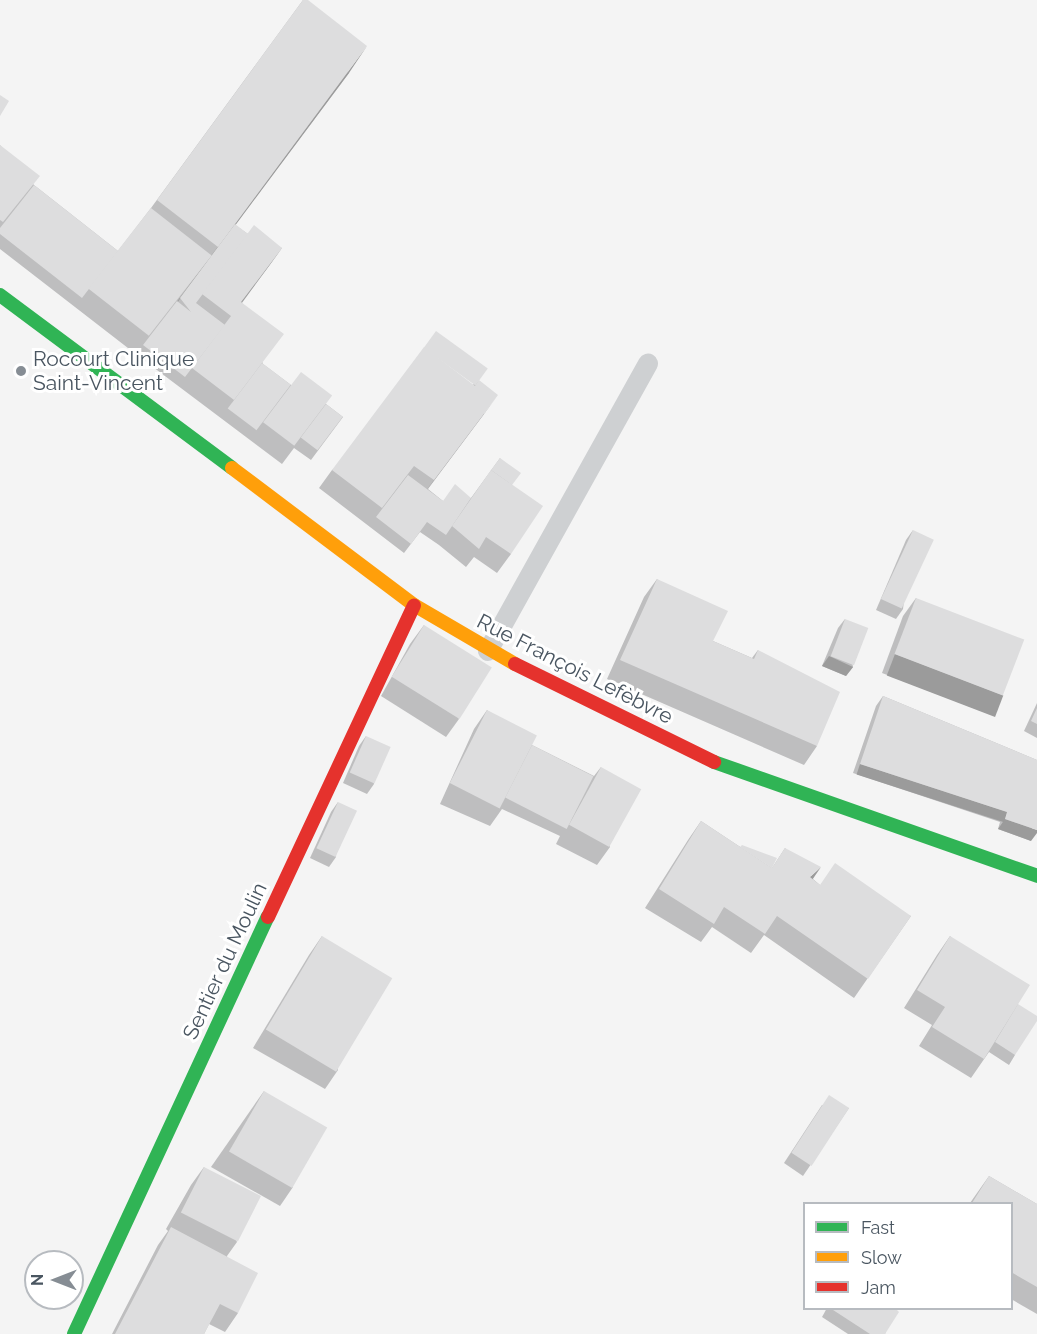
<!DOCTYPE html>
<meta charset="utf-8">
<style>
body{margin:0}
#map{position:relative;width:1037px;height:1334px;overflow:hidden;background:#f4f4f4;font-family:Raleway,sans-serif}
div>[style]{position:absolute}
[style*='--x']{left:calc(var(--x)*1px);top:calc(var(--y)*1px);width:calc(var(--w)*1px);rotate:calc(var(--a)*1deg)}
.lane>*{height:20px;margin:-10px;padding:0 10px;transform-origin:10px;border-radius:10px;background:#ced0d2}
.fast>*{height:14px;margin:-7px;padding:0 7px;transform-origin:7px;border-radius:7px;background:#30b455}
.slow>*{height:14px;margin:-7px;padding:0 7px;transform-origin:7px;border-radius:7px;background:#ff9f0a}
.jam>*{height:14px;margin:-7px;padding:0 7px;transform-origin:7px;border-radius:7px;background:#e5322d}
.wall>*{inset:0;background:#bebebf}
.shaded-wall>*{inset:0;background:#9b9b9b;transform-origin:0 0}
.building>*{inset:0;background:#ddddde;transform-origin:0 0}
.dots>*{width:16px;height:16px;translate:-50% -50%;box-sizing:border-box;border:3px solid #fff;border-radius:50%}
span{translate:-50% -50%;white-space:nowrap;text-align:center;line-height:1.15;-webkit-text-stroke:6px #fff;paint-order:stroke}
.poi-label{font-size:21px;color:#4a5661}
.left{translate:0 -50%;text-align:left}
.street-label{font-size:21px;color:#4a5661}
.legend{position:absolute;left:803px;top:1202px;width:210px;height:108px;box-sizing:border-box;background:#fff;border:2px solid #b7bbc0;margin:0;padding:8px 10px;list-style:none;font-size:18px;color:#4a5661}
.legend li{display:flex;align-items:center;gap:12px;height:30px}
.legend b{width:30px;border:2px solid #b7bbc0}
.north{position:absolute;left:24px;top:1250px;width:60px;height:60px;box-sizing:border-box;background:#fff;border:2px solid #b7bbc0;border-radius:50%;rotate:270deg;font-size:16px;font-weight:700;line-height:24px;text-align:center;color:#4a5661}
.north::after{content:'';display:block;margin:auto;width:21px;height:27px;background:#868d94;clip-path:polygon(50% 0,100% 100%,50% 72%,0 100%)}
</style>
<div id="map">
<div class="lane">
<i style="--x:488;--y:651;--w:329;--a:-60.9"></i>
</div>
<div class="fast">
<i style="--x:0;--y:295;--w:289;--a:36.7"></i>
<i style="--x:714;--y:762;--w:343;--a:19.4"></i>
<i style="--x:74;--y:1334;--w:460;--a:-65.1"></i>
</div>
<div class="slow">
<i style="--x:232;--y:468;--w:228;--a:37"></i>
<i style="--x:414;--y:605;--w:117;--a:30.3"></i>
</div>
<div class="jam">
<i style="--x:515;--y:664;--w:222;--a:26.2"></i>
<i style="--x:268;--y:917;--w:344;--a:-64.9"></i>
</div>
<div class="wall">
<i style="clip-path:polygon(303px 0,349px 73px,235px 225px,248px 234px,282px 248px,242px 303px,263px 364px,291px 385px,326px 404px,343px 417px,311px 460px,294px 448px,282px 464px,137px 355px,0 249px,0 145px,34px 185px,118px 251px,151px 208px)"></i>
<i style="clip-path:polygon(479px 381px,484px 414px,428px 489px,443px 501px,471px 498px,500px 458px,512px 485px,511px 554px,497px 573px,474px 557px,466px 567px,439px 545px,420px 532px,404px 553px,319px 488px,332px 470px)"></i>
<i style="clip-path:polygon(913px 530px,903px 609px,896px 619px,876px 610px,906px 540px)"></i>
<i style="clip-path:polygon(657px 579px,713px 641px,752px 658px,758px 650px,817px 746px,804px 765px,607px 679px,644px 597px)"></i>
<i style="clip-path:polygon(916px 598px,1003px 695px,989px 714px,882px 673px,903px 616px)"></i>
<i style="clip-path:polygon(845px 619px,853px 667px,846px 676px,822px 666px,838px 628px)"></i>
<i style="clip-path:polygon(424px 625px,459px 719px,446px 737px,381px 696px,410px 644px)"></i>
<i style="clip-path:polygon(883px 696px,1037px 760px,1031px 841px,998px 829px,1000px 822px,853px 773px,876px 706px)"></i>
<i style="clip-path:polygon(1037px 703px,1037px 738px,1024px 731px)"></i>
<i style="clip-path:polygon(487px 710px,532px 745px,594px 776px,601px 767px,610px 847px,597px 865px,556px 844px,560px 836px,502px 809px,490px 826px,440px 804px,474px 729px)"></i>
<i style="clip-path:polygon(366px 736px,374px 784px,367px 794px,343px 783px,359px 746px)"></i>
<i style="clip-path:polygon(338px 802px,336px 857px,329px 867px,310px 858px,331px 812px)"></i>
<i style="clip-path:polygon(701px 821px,772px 868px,785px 848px,813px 879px,820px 885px,911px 916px,854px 998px,764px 935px,751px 953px,712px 927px,701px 942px,645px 908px,688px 840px)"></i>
<i style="clip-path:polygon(322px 936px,338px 1070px,325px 1089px,253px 1048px,309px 955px)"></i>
<i style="clip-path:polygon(950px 936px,1018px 1004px,1015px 1055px,1009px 1065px,989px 1052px,971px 1078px,919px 1046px,932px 1025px,904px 1008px,937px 955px)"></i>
<i style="clip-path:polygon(264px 1091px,293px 1187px,280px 1206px,211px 1167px)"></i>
<i style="clip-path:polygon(822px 1105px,849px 1108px,803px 1176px,784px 1163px)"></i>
<i style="clip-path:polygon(204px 1167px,237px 1242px,227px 1256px,238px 1313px,225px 1332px,209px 1324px,204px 1334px,112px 1334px,158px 1245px,168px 1231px,166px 1229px,191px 1185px)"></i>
<i style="clip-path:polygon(989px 1176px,1037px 1204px,1037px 1314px,1011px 1299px,1011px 1203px,970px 1203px)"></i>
<i style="clip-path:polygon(827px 1308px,895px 1308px,885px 1334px,848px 1334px,822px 1317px)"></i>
</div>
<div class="shaded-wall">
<i style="clip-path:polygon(367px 46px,349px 73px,199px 274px,144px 346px)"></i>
<i style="clip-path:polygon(282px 248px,269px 266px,228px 321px,241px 302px)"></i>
<i style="clip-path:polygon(498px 395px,484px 414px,420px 499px,434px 480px)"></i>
<i style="left:895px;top:654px;width:116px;height:23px;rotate:21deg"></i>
<i style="clip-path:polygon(829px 656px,853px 667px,846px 676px,822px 666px)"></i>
<i style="left:860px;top:764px;width:155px;height:11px;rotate:18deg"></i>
<i style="clip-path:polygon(1005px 819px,1037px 830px,1037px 833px,1031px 841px,998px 829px)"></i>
<i style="clip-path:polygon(821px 867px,808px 886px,810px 877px)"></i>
</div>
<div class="building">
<i style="clip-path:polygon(303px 0,308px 0,367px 46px,218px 247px,157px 200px)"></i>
<i style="clip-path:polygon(0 95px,9px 101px,0 116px)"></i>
<i style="clip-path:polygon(0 145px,40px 176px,3px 222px,0 220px)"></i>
<i style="clip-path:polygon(34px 185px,118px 251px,82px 298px,0 234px,0 228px)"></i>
<i style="left:151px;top:208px;width:77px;height:102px;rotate:38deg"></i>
<i style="clip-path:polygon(235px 224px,248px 234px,196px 303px,225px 325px,185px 377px,143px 345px,177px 301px,191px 312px,180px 298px)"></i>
<i style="clip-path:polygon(254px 225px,282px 248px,241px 302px,284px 334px,234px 400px,192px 368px,231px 316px,202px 294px)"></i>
<i style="left:436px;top:331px;width:64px;height:21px;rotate:36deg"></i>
<i style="clip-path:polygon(424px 347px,475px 386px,479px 380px,498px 395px,434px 480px,414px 466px,382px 508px,332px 470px)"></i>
<i style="left:262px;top:363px;width:36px;height:57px;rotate:37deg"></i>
<i style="left:301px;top:372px;width:39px;height:63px;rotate:37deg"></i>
<i style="left:326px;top:404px;width:21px;height:42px;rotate:37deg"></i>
<i style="clip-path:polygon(500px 458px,521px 473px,512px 485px,491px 470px,489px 473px)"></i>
<i style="clip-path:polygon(491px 470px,543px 506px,511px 554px,486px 537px,479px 549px,452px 526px)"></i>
<i style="clip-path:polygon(408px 475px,443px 501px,455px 484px,471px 498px,446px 535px,427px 522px,411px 544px,376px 517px)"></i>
<i style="left:913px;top:530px;width:23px;height:76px;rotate:25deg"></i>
<i style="clip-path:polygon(657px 579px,728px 611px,713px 641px,754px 659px,758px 650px,840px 692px,817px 746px,620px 660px)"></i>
<i style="left:916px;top:598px;width:116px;height:60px;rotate:21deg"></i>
<i style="left:845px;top:619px;width:25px;height:40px;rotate:21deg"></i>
<i style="left:424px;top:625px;width:80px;height:61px;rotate:32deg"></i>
<i style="clip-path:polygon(883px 696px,1037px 760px,1037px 830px,1005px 819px,1007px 812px,860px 764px)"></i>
<i style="clip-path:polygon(1037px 708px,1037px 724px,1031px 721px)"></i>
<i style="left:487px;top:710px;width:56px;height:82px;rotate:27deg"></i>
<i style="left:366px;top:736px;width:27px;height:40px;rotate:24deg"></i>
<i style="left:532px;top:745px;width:69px;height:59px;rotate:27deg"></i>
<i style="left:601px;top:767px;width:46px;height:66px;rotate:29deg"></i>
<i style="left:338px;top:802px;width:21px;height:51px;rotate:25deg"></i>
<i style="clip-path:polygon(701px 821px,772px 868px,785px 848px,821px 867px,810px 877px,820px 885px,835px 863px,911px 916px,868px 979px,777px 916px,765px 934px,724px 907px,714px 924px,659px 889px)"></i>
<i style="clip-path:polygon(742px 845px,777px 858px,772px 868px,740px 847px)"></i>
<i style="left:322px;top:936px;width:82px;height:109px;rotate:31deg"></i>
<i style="clip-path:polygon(950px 936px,1030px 985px,984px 1059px,932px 1027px,945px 1007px,917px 990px)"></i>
<i style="clip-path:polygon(1018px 1004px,1037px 1016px,1037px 1021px,1015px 1055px,995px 1042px)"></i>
<i style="left:264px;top:1091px;width:73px;height:70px;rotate:30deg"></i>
<i style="left:829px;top:1095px;width:24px;height:69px;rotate:33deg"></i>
<i style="left:204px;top:1167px;width:64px;height:51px;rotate:27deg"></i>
<i style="clip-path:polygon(989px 1176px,1037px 1204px,1037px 1287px,1011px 1272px,1011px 1203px,972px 1203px)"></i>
<i style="clip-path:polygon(171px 1227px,258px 1273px,238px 1313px,220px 1304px,204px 1334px,115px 1334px)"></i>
<i style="clip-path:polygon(830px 1308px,895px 1308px,899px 1312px,885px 1334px,870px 1334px)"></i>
</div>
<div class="dots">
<i style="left:21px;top:371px;background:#868d94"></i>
</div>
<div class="poi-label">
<span class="left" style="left:33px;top:371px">Rocourt Clinique<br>Saint-Vincent</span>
</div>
<div class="street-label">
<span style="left:575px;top:669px;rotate:27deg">Rue François Lefèbvre</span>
<span style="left:225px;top:961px;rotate:-65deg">Sentier du Moulin</span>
</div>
<ul class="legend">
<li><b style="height:8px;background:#30b455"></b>Fast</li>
<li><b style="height:8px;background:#ff9f0a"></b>Slow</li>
<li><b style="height:8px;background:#e5322d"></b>Jam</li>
</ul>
<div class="north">N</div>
</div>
